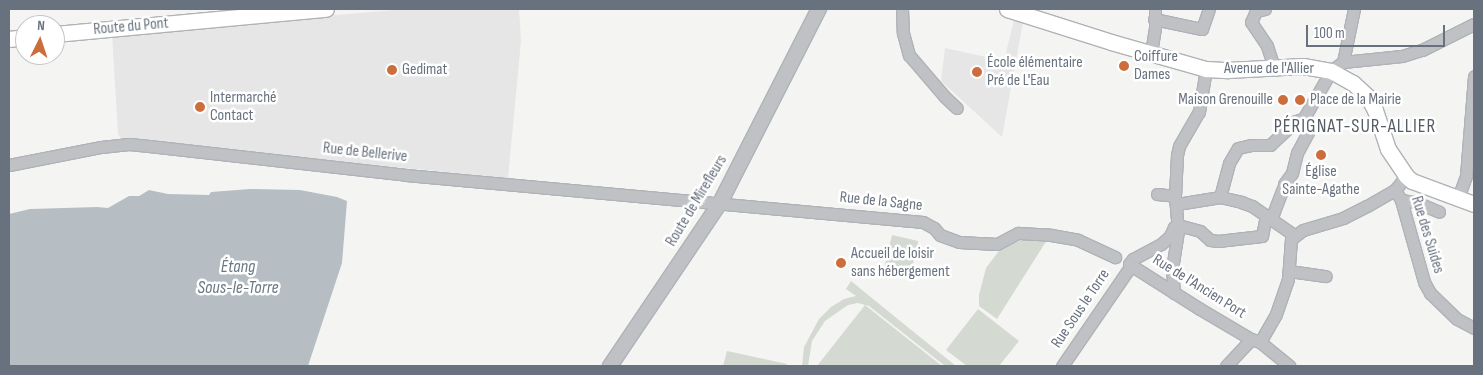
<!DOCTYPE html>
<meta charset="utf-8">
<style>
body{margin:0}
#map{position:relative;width:1483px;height:375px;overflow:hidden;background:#f4f5f2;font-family:"Sofia Sans Condensed",sans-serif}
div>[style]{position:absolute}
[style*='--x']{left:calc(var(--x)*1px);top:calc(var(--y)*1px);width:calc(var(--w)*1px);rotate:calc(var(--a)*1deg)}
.built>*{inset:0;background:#e5e6e5}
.green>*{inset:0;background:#d4d9d2;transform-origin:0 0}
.water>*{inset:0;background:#b6bec4}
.roads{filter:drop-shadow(1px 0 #afb3b7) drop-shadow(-1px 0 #afb3b7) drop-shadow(0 1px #afb3b7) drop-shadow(0 -1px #afb3b7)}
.minor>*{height:11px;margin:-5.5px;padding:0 5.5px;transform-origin:5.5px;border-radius:5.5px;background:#bfc1c5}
.tertiary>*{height:14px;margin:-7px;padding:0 7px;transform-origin:7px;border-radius:7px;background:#bfc1c5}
.secondary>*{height:15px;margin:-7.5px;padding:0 7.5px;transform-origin:7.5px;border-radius:7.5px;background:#fff}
.dots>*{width:14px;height:14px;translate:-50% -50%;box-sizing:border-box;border:2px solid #fff;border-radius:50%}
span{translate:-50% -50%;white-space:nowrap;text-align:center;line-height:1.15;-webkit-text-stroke:5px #fff;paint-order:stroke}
.street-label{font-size:16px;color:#68727f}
.poi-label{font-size:16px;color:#68727f}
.left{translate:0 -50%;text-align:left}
.right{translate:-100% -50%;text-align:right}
.water-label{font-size:18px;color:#697982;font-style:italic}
.quarter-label{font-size:19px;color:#555c65;letter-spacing:1px}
.frame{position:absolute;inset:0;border:10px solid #68727f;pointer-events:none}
.north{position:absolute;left:15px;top:15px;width:50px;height:50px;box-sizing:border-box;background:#fff;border:1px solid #c3c7cc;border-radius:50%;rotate:4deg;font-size:14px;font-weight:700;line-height:20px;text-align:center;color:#68727f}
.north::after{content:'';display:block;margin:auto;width:18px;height:22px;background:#cb6e3b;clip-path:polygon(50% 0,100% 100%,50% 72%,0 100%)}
.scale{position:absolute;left:1306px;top:25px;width:139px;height:22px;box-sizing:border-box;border:2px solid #68727f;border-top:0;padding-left:6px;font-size:15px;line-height:18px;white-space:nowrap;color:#68727f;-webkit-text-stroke:4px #fff;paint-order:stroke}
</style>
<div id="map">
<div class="built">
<i style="clip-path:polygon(407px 9px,519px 9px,521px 41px,508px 178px,122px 140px,118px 134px,112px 34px)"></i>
<i style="clip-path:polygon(1014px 20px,1023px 22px,1002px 137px,941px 81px,945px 48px,1004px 61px)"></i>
</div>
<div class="green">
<i style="left:892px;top:235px;width:27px;height:39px;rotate:13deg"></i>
<i style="clip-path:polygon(1026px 239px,1047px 240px,997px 319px,979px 306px,979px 295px,986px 268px,998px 252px,1010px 244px)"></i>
<i style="clip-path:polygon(851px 281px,910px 329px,956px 366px,945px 366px,869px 306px,858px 303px,848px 305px,825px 321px,812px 341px,808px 366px,802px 366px,804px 347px,819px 319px,831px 307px,844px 299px,856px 296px,846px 289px)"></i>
<i style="clip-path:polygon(865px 305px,942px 366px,817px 366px)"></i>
<i style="clip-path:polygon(978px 309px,1019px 341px,999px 366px,967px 366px,946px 350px)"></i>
<i style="clip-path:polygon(727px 351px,787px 364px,786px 366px,723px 366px)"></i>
</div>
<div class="water">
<i style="clip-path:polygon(250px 189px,300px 190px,337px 197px,347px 201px,342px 263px,308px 366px,9px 366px,9px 214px,30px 209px,97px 207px,108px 208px,129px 196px,139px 196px,149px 190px,168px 194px,209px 195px,211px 192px)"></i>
</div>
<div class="roads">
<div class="minor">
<i style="--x:902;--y:9;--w:24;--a:88"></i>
<i style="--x:903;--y:33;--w:23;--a:75"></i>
<i style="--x:909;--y:55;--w:55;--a:49.4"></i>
<i style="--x:945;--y:97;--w:16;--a:43"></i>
<i style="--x:1265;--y:9;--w:9;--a:167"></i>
<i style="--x:1256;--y:11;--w:12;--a:114"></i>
<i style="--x:1251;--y:22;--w:29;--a:56"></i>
<i style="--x:1267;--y:46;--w:22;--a:72"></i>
<i style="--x:1154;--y:19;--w:49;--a:11.8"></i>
<i style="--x:1202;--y:29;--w:21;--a:-71"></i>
<i style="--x:1151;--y:53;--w:25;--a:-81"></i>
<i style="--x:1155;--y:28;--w:19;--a:-90"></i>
<i style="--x:1343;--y:62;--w:59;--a:-5.8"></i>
<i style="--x:1402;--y:56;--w:21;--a:-17"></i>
<i style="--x:1422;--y:50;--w:58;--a:-26.6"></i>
<i style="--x:9;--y:165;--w:94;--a:-11.1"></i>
<i style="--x:101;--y:147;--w:28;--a:-6"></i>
<i style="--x:129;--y:144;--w:20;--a:6"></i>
<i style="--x:149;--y:146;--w:259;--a:6.4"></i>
<i style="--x:406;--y:175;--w:519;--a:5.19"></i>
<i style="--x:923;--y:222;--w:13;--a:29"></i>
<i style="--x:934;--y:228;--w:9;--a:49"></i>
<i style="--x:940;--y:235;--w:20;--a:20"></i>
<i style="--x:959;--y:242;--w:38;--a:3"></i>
<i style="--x:997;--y:244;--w:24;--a:-28"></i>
<i style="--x:1018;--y:233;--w:33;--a:3"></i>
<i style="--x:1051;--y:235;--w:27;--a:10"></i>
<i style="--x:1078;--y:240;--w:41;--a:24.7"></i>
<i style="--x:1284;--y:184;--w:14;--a:-54"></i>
<i style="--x:1292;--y:173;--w:21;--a:-76"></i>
<i style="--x:1297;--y:153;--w:24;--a:-62"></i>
<i style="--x:1308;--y:132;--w:16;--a:-101"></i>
<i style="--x:1305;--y:116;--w:52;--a:-60"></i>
<i style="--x:1331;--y:71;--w:15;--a:-37"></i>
<i style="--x:1343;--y:62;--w:54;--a:-78.3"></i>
<i style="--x:1395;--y:190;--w:12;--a:59"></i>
<i style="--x:1401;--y:200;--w:85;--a:74.3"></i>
<i style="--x:1424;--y:282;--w:13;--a:61"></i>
<i style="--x:1430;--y:293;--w:37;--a:44"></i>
<i style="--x:1457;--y:319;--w:19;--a:28"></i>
<i style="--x:1157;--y:194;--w:18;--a:6"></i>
<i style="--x:1220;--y:197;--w:35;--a:-75"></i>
<i style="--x:1229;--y:163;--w:17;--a:-59"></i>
<i style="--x:1238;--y:148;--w:13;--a:-13"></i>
<i style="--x:1251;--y:145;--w:19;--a:0"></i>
<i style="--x:1270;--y:145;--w:35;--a:-43"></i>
<i style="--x:1296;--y:121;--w:9;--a:-18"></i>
<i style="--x:1458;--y:198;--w:23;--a:-70"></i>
<i style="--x:1466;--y:176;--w:100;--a:-85.4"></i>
<i style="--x:1401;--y:200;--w:15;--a:8"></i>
<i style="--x:1416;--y:202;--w:25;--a:23"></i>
<i style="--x:1177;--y:204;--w:44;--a:-9.2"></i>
<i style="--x:1220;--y:197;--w:22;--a:13"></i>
<i style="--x:1241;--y:202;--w:12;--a:20"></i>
<i style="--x:1252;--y:206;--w:51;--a:34.6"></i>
<i style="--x:1178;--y:225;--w:4;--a:153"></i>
<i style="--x:1174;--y:227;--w:10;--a:114"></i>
<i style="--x:1170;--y:236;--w:12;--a:138"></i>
<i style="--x:1161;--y:244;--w:32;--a:152"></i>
<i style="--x:1133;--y:259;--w:6;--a:129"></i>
<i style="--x:1129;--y:264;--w:84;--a:32.4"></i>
<i style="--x:1200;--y:309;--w:59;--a:30.5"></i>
<i style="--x:1251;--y:339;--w:9;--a:18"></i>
<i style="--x:1260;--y:342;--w:38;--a:39"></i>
<i style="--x:1178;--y:225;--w:23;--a:15"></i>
<i style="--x:1200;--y:231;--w:13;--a:42"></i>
<i style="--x:1210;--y:240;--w:8;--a:7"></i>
<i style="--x:1218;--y:241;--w:44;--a:-6.5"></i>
<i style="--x:1262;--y:236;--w:15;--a:-79"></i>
<i style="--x:1265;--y:221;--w:11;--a:-41"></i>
<i style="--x:1273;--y:214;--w:28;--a:-69"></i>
<i style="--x:1289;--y:271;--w:37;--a:8"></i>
<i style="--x:1174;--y:293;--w:24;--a:-95"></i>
<i style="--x:1172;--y:269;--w:38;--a:-81"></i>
<i style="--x:1178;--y:231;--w:35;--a:-95"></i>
<i style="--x:1175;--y:196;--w:41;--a:-87.2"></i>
<i style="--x:1177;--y:155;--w:9;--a:-77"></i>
<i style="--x:1179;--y:146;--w:39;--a:-60"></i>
<i style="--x:1199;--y:112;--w:44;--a:-80.8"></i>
<i style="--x:1260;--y:342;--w:32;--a:-60"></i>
<i style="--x:1276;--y:314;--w:37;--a:-71"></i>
<i style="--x:1288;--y:279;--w:40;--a:-85.7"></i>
<i style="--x:1291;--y:239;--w:15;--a:-37"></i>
<i style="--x:1303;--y:230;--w:42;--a:-16.7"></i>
<i style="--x:1343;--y:218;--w:27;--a:-27"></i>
<i style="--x:1367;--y:206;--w:32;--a:-30"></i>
<i style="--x:1395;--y:190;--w:18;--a:-52"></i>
<i style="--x:1062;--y:366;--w:116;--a:-55.5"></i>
<i style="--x:1226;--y:366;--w:37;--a:-47"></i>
</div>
<div class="tertiary">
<i style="--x:610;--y:366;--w:197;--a:-56"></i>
<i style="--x:720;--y:203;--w:218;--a:-63"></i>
</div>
<div class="secondary">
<i style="--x:1007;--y:9;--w:109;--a:17.6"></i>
<i style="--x:1111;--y:42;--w:99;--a:15.9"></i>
<i style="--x:1206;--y:69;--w:22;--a:3"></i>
<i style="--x:1228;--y:70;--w:75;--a:-3.1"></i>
<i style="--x:1303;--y:66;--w:28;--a:10"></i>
<i style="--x:1331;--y:71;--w:25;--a:29"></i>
<i style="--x:1353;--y:83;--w:21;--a:43"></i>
<i style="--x:1368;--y:97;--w:15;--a:62"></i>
<i style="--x:1375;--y:110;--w:41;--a:71.6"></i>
<i style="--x:1388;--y:149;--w:32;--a:56"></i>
<i style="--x:1406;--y:176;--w:8;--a:40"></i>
<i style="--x:1412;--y:181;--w:66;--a:20.4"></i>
<i style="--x:55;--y:34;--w:272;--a:-5.3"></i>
<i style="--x:9;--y:39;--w:16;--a:-7"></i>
</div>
</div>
<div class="dots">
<i style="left:1124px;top:66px;background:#cb6e3b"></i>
<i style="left:392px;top:70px;background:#cb6e3b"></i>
<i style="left:977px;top:72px;background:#cb6e3b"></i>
<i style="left:1283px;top:100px;background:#cb6e3b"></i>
<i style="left:1300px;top:100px;background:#cb6e3b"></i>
<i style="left:200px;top:107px;background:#cb6e3b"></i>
<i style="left:1321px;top:155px;background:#cb6e3b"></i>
<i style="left:841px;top:263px;background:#cb6e3b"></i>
</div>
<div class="street-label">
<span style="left:131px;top:27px;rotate:-5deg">Route du Pont</span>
<span style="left:1269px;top:69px">Avenue de l'Allier</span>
<span style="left:365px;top:153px;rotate:6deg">Rue de Bellerive</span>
<span style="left:697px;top:201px;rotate:-59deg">Route de Mirefleurs</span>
<span style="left:881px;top:202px;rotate:6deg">Rue de la Sagne</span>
<span style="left:1427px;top:235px;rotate:73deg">Rue des Suides</span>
<span style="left:1199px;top:287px;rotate:32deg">Rue de l'Ancien Port</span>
<span style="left:1081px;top:309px;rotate:-56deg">Rue Sous le Torre</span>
</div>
<div class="poi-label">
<span class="left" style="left:1134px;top:66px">Coiffure<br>Dames</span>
<span class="left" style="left:987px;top:72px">École élémentaire<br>Pré de L'Eau</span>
<span class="left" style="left:402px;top:70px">Gedimat</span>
<span class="left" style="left:210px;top:107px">Intermarché<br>Contact</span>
<span class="right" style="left:1273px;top:100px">Maison Grenouille</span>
<span class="left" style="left:1310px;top:100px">Place de la Mairie</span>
<span style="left:1321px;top:181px">Église<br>Sainte-Agathe</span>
<span class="left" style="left:851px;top:263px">Accueil de loisir<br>sans hébergement</span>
</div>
<div class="water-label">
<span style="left:238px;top:278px">Étang<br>Sous-le-Torre</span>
</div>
<div class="quarter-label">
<span style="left:1355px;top:127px">PÉRIGNAT-SUR-ALLIER</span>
</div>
<div class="frame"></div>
<div class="north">N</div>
<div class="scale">100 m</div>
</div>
